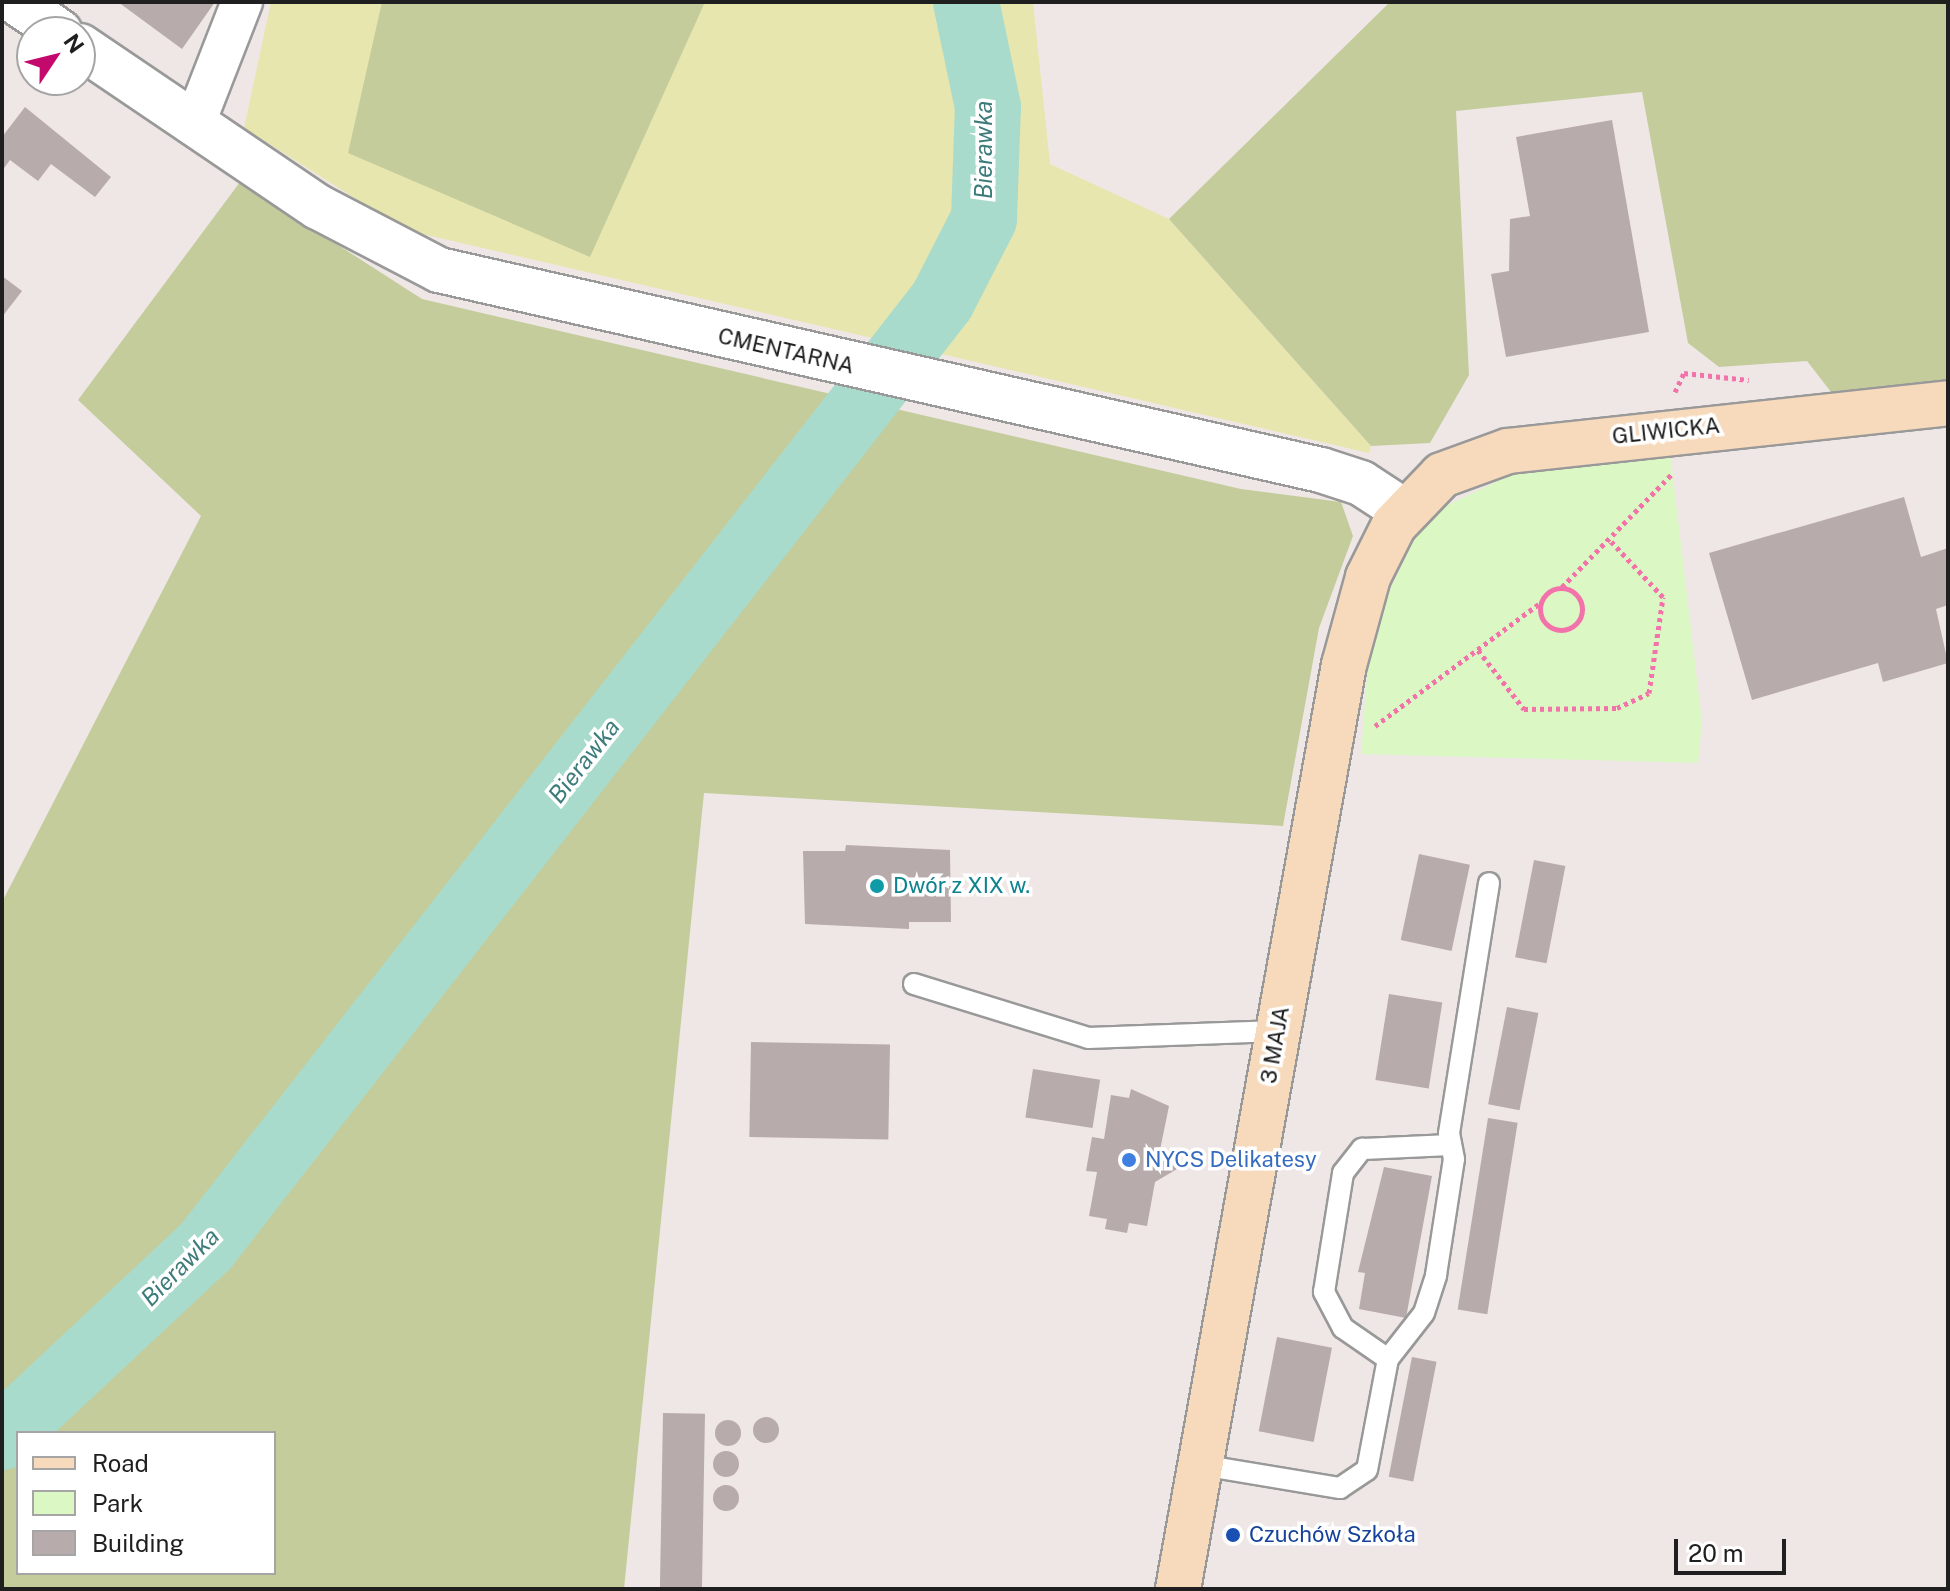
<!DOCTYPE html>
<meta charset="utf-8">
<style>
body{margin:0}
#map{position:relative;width:1950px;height:1591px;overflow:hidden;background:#efe7e5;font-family:"Public Sans",sans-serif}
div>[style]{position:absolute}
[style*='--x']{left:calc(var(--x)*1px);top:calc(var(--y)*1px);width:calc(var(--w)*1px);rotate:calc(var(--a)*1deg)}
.grass>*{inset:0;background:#e7e6ae}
.forest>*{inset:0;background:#c4cc9c}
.park>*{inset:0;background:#dbf7c4}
.river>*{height:66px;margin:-33px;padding:0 33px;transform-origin:33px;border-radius:33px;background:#a8dbcb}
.building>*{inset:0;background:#b8abac;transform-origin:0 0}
.round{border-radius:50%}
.path>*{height:5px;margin-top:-2.5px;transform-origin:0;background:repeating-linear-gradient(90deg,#f372a9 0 4px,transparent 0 8px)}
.path>.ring{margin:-2.5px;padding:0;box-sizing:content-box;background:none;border:5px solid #f372a9;border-radius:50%}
.roads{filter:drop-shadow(2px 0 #999) drop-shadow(-2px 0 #999) drop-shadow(0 2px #999) drop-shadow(0 -2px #999)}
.service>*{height:20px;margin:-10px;padding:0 10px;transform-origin:10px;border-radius:10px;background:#fff}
.minor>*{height:40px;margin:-20px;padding:0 20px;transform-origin:20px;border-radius:20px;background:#fff}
.tertiary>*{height:44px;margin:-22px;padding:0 22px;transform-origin:22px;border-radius:22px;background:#fff}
.secondary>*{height:44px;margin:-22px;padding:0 22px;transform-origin:22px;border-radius:22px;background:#f7dabc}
.dots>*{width:22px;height:22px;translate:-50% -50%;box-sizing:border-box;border:4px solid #fff;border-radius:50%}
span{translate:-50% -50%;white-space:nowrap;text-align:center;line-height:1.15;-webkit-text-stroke:7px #fff;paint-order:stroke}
.street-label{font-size:22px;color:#1f1f1f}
.culture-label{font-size:22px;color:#0d838f}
.left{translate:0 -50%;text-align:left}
.shop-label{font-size:22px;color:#366cbe}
.transit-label{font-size:22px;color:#164399}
.water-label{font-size:24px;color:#3c7c7a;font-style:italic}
.frame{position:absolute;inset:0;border:4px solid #1f1f1f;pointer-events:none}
.legend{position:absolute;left:16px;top:1431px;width:260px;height:144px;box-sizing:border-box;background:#fff;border:2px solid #a5a5a5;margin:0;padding:10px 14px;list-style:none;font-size:24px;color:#1f1f1f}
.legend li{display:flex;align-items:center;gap:16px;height:40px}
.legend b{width:40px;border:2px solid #a5a5a5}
.north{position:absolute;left:16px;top:16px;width:80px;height:80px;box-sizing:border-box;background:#fff;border:2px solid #a5a5a5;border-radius:50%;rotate:55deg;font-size:22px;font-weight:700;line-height:32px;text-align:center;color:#1f1f1f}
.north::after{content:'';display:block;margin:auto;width:28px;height:36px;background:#c4096c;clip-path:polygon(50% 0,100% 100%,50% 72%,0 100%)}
.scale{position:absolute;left:1674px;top:1539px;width:112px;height:36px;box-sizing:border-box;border:4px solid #1f1f1f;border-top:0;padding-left:10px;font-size:24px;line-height:28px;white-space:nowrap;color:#1f1f1f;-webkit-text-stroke:6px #fff;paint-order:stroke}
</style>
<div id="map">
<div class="grass">
<i style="clip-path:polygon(271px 2px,1033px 2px,1050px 164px,1169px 219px,1371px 446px,1369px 453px,405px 230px,244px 128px)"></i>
</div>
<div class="forest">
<i style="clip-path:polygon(382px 2px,705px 2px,590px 257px,348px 153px)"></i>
<i style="clip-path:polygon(1390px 2px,1948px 2px,1948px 382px,1831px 392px,1807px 361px,1719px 367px,1688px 343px,1642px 92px,1456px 111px,1469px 375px,1430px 443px,1371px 446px,1169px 219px)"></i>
<i style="clip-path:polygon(evenodd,240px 182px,422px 299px,1241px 489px,1341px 502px,1353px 536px,1319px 628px,1283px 826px,704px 793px,624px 1589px,2px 1589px,2px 902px,201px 516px,78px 400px,240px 182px,18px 1433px,274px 1433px,274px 1573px,18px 1573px,18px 1433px)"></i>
</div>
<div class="park">
<i style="clip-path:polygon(1670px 452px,1702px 722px,1698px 763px,1361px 754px,1369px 650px,1385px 600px,1417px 534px,1439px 509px,1511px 475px)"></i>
</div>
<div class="river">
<i style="--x:2;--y:1437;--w:279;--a:-43.1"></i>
<i style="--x:206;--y:1246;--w:1198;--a:-52.09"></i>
<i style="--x:942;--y:301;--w:92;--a:-62.9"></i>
<i style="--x:984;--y:219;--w:112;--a:-88"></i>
<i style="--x:988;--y:107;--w:107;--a:-101.8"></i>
</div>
<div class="building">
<i style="clip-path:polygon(118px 2px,215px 2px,182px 49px)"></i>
<i style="clip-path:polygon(25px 107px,111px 177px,95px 197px,51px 164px,38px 181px,10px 160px,2px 171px,2px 137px)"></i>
<i style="clip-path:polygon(1612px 120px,1649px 332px,1506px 357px,1491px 274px,1509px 271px,1510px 219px,1530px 216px,1516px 137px)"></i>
<i style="clip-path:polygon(2px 276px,22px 291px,2px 317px)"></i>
<i style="clip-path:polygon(1904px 497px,1921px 557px,1948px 548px,1948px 605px,1936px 609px,1948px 663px,1883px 682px,1878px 663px,1752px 700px,1709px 553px)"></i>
<i style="clip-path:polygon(846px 845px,950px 850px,951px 922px,909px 922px,909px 929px,805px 924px,803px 851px,845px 851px)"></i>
<i style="left:1419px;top:854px;width:52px;height:88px;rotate:12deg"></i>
<i style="left:1534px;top:860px;width:32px;height:99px;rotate:11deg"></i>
<i style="left:1389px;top:994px;width:54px;height:87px;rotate:9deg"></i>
<i style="left:1507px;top:1007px;width:32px;height:99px;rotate:11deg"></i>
<i style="left:751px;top:1042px;width:139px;height:95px;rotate:1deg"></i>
<i style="left:1033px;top:1069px;width:68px;height:49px;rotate:9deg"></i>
<i style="clip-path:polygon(1131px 1089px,1169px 1106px,1160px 1150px,1177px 1169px,1155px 1182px,1147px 1226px,1129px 1223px,1127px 1233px,1105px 1229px,1107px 1219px,1089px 1216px,1097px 1172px,1086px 1171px,1092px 1137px,1104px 1139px,1111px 1095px,1129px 1098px)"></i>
<i style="left:1488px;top:1118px;width:30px;height:194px;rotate:9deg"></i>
<i style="clip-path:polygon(1384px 1167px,1432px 1176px,1406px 1318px,1359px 1309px,1365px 1273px,1358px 1272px)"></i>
<i style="left:1277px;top:1337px;width:56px;height:96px;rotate:11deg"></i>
<i style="left:1412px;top:1357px;width:25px;height:122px;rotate:11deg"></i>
<i style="left:663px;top:1413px;width:42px;height:176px;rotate:1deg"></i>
<i class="round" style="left:753px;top:1417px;width:26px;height:26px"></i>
<i class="round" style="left:715px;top:1420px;width:26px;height:26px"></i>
<i class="round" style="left:713px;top:1451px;width:26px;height:26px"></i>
<i class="round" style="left:713px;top:1485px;width:26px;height:26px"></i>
</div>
<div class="path">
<i style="--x:1675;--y:392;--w:21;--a:-65"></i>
<i style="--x:1684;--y:373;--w:65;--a:6.1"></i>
<i style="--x:1562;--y:587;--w:159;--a:-45.8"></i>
<i class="ring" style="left:1540px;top:588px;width:37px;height:37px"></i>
<i style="--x:1478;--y:650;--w:75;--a:52.1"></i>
<i style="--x:1524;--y:709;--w:93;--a:-0.6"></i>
<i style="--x:1617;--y:708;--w:35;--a:-25"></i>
<i style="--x:1649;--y:693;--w:97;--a:-81.7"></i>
<i style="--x:1663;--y:597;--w:79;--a:-133"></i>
<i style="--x:1375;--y:726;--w:206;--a:-36.7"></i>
</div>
<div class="roads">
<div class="service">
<i style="--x:914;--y:984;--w:182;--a:17.2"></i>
<i style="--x:1088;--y:1038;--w:190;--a:-2.1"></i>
<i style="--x:1388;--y:1359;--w:55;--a:-145.4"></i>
<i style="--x:1343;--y:1328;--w:41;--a:-117.8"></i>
<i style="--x:1324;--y:1292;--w:121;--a:-80.9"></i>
<i style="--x:1343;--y:1173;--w:31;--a:-52"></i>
<i style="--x:1362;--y:1149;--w:89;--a:-2.6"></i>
<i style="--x:1201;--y:1465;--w:141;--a:9.4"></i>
<i style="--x:1340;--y:1488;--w:32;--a:-34"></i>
<i style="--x:1367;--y:1470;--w:113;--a:-79.3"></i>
<i style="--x:1388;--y:1359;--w:58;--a:-52"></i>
<i style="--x:1424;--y:1313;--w:40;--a:-72"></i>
<i style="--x:1436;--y:1275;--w:117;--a:-81.2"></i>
<i style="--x:1454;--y:1159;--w:26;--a:-101"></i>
<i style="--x:1449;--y:1133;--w:253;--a:-80.9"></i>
</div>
<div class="minor">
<i style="--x:194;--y:125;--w:132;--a:-68.7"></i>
</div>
<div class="tertiary">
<i style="--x:16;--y:2;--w:53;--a:34.3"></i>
<i style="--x:80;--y:46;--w:287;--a:34.1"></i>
<i style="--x:318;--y:207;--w:136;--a:27.5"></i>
<i style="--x:439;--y:270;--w:904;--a:12.78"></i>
<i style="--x:1321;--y:470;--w:42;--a:18"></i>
<i style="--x:1361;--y:483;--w:51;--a:33.1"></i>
</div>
<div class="secondary">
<i style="--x:1178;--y:1589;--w:939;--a:-79.82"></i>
<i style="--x:1344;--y:665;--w:91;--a:-74.7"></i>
<i style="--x:1368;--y:577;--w:58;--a:-63.4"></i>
<i style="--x:1394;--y:525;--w:69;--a:-46.2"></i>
<i style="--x:1442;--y:475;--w:70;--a:-20"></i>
<i style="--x:1508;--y:451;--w:443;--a:-6.2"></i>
</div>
</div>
<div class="dots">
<i style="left:877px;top:886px;background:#0f9aa8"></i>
<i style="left:1129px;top:1160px;background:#3f7fe0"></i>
<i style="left:1233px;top:1535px;background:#1a4fb4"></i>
</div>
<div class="street-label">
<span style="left:786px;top:351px;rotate:13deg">CMENTARNA</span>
<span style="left:1666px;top:431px;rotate:-6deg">GLIWICKA</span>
<span style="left:1275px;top:1045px;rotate:-80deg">3 MAJA</span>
</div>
<div class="culture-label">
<span class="left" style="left:893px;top:886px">Dwór z XIX w.</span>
</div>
<div class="shop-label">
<span class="left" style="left:1145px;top:1160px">NYCS Delikatesy</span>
</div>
<div class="transit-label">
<span class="left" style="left:1249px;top:1535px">Czuchów Szkoła</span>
</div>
<div class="water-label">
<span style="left:984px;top:150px;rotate:-90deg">Bierawka</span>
<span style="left:584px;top:761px;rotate:-52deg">Bierawka</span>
<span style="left:180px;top:1267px;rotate:-45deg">Bierawka</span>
</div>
<div class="frame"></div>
<ul class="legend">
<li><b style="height:10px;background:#f7dabc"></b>Road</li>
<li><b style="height:22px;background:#dbf7c4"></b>Park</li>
<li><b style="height:22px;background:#b8abac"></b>Building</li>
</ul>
<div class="north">N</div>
<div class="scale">20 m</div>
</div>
